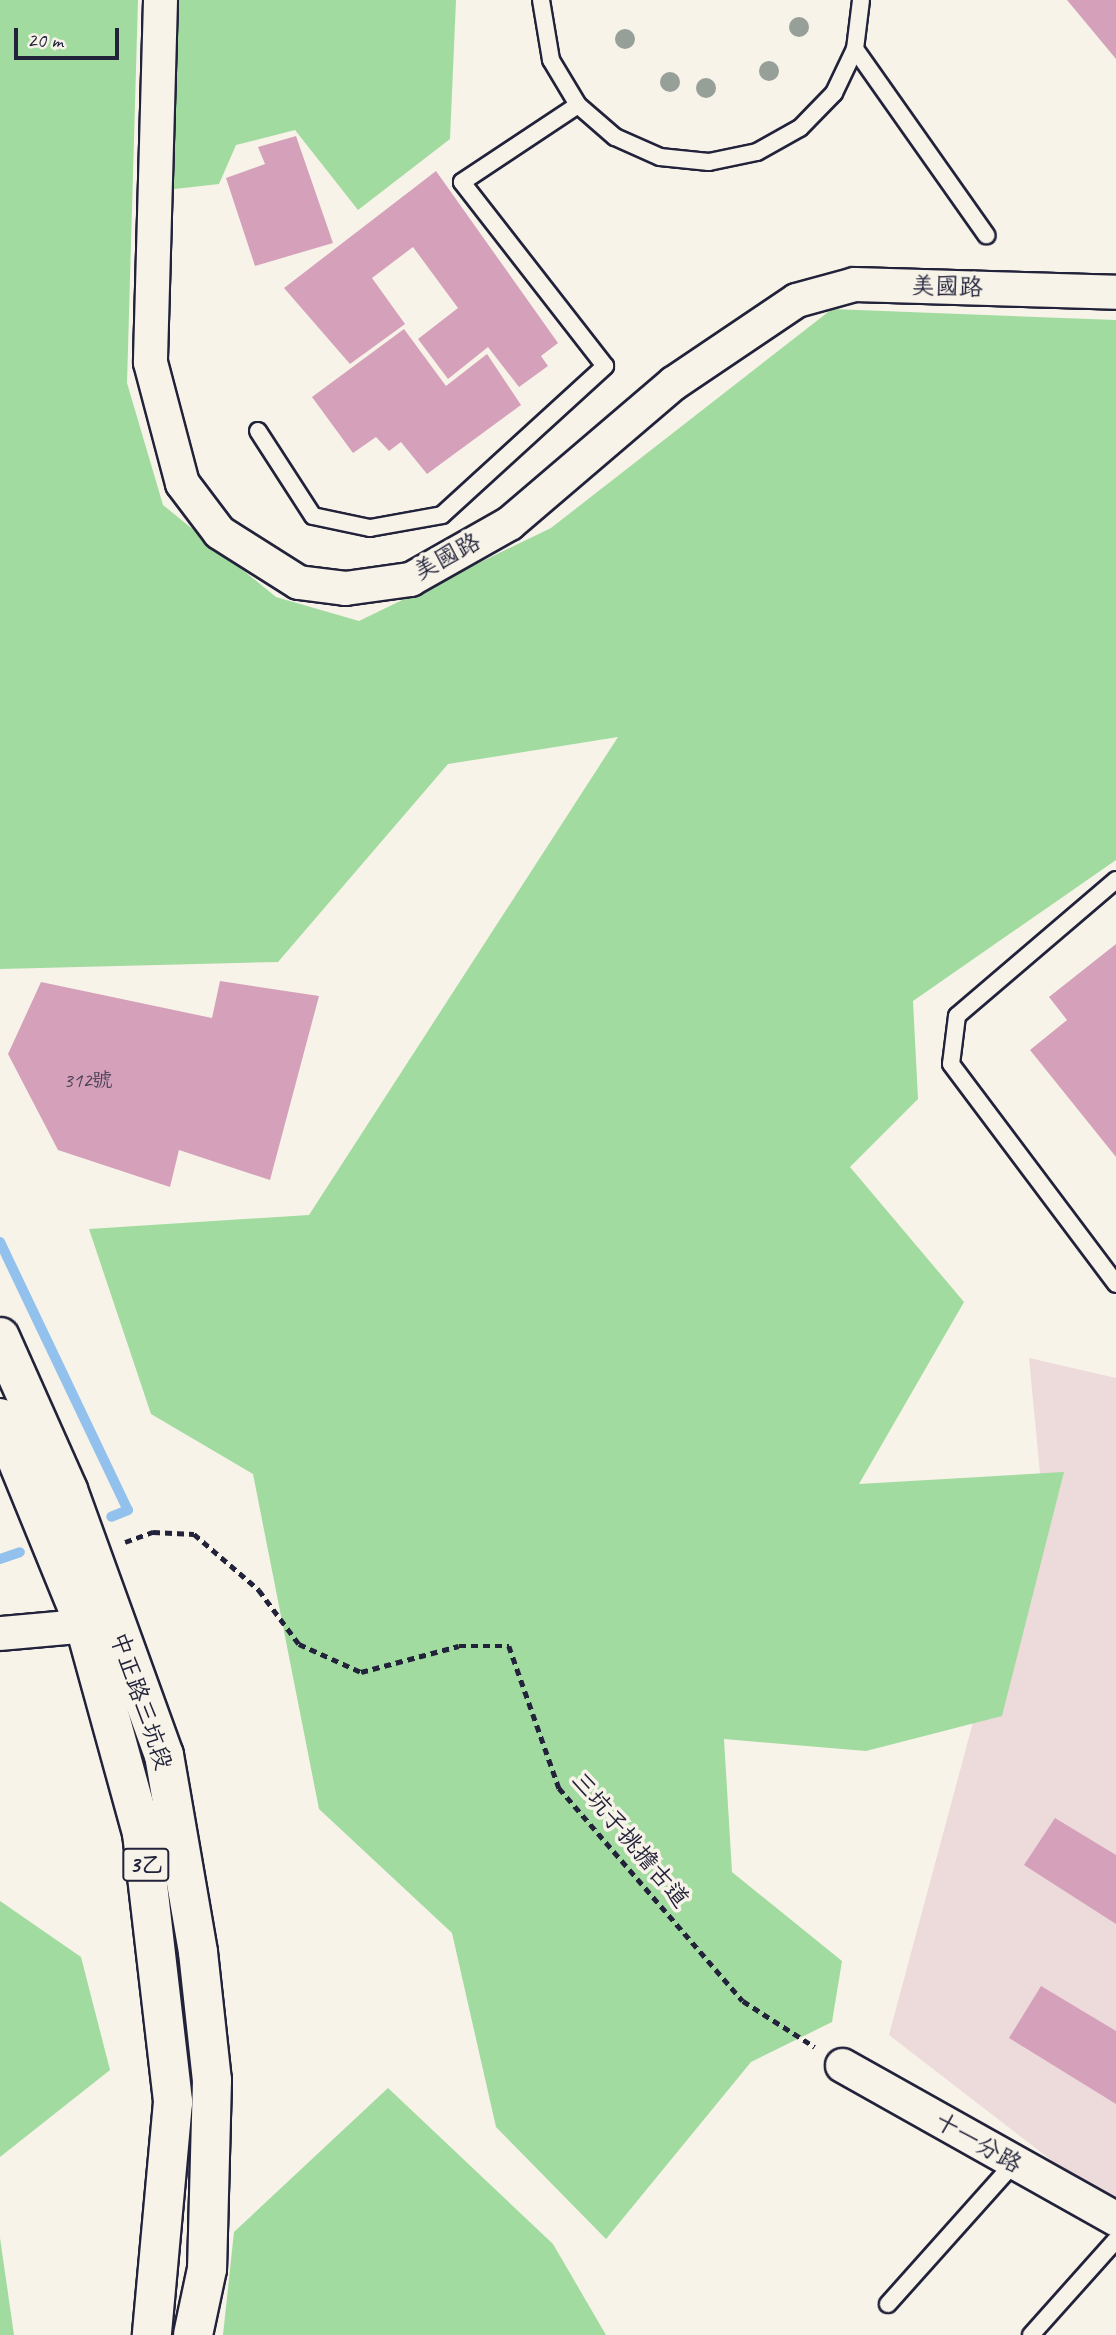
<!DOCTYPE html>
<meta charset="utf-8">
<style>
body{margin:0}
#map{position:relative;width:1116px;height:2335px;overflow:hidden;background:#f7f3e8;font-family:Caveat,"LXGW WenKai TC",sans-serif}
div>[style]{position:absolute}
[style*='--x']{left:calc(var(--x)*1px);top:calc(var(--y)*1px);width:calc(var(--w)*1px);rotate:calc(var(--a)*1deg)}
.built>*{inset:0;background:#eddada}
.green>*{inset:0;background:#a1dba0}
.stream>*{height:10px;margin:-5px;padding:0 5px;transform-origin:5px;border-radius:5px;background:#92c1ed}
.building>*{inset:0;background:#d5a1ba}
.path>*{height:4.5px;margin-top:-2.25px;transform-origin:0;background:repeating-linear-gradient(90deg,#22223b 0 7px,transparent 0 12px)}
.roads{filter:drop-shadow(2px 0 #22223b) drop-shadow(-2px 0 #22223b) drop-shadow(0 2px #22223b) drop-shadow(0 -2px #22223b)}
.service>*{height:16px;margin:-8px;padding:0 8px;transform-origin:8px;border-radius:8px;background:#f7f3e8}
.minor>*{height:33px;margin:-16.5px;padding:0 16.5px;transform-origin:16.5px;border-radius:16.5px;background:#f7f3e8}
.primary>*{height:38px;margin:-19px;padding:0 19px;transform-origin:19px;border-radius:19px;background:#f7f3e8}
.trees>*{width:20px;height:20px;margin:-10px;border-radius:50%;background:#979f99}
span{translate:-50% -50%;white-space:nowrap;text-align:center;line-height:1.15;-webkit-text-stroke:7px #f7f3e8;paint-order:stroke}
.number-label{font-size:21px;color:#4f425b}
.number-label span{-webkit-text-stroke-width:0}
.shield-label span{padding:2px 5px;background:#f7f3e8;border:2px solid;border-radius:5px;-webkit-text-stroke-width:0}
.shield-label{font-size:23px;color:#22223b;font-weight:700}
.street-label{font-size:24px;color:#22223b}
.scale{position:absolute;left:14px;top:28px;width:105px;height:32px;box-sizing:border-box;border:4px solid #22223b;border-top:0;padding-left:9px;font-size:21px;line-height:24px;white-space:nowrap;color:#22223b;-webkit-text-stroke:5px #f7f3e8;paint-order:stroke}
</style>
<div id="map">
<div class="built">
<i style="clip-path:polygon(1029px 1358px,1116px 1378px,1116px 2210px,889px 2035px,1040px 1473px)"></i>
</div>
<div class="green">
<i style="clip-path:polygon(0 0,138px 0,127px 383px,163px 505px,276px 597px,359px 621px,551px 528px,832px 309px,1116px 320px,1116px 860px,913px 1001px,918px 1099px,850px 1167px,964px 1302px,859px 1484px,1064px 1472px,1002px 1716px,866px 1751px,724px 1739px,732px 1872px,842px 1961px,832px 2022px,751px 2062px,606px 2239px,496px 2127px,452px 1933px,319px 1809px,253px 1474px,151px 1414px,89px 1229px,309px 1215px,618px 737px,448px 764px,278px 962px,0 969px)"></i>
<i style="clip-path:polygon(174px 0,456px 0,450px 139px,358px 210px,295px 130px,236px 145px,219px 184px,166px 190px)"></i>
<i style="clip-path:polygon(0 1901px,81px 1957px,110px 2070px,0 2157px)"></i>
<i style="clip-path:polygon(388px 2088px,553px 2244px,606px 2335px,223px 2335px,234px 2232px)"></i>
<i style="clip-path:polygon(0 2238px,14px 2335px,0 2335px)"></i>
</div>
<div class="stream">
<i style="--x:0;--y:1242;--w:297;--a:64.5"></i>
<i style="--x:128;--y:1510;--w:18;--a:158"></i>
<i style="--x:0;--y:1559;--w:21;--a:-19"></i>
</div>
<div class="building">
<i style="clip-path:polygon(1067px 0,1116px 0,1116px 59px)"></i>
<i style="clip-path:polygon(296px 136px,333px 243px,255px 266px,226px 178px,265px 164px,258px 147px)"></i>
<i style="clip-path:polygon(436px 171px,558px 343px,541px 356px,548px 366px,519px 387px,488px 347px,448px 379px,418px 339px,458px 308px,413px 247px,372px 278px,405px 324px,350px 364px,284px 288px)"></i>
<i style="clip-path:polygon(404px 329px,446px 386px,487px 354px,521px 405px,427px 474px,401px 442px,389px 451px,376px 437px,353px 453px,312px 397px)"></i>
<i style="clip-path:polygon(1116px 944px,1116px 1157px,1030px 1050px,1067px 1020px,1049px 997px)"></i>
<i style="clip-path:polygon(220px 981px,319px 996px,270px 1180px,179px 1150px,170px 1187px,58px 1150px,8px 1054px,41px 982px,212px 1018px)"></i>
<i style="clip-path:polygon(1055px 1818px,1116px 1855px,1116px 1924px,1024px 1865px)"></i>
<i style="clip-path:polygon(1041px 1986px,1116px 2031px,1116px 2104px,1009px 2038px)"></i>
</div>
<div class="path">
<i style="--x:125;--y:1542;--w:30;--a:-20"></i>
<i style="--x:153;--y:1532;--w:41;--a:2.8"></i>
<i style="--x:194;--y:1534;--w:86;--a:40.7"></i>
<i style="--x:259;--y:1590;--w:67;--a:53.5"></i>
<i style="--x:299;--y:1644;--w:68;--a:24.3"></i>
<i style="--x:361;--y:1672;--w:101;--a:-14.9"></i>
<i style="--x:459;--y:1646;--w:50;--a:0"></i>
<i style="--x:509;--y:1646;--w:151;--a:70.6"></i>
<i style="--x:559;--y:1788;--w:281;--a:49.2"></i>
<i style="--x:743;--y:2001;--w:85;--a:32.6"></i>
</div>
<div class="roads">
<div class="service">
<i style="--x:541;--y:0;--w:61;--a:80.5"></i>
<i style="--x:551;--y:60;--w:52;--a:59"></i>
<i style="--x:578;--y:105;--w:49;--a:40.9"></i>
<i style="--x:615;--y:137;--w:49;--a:24"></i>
<i style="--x:660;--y:157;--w:49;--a:5.8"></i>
<i style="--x:709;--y:162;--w:49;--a:-11.8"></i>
<i style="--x:757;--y:152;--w:49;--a:-29.2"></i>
<i style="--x:800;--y:128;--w:49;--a:-45.8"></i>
<i style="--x:834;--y:93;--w:49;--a:-64.5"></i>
<i style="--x:855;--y:49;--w:49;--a:-83"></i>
<i style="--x:855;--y:49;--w:228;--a:54.8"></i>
<i style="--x:258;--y:431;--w:101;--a:57.1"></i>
<i style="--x:313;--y:516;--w:58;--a:11.9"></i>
<i style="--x:370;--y:528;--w:73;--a:-10.2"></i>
<i style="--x:442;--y:515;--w:221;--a:-42.4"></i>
<i style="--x:605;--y:366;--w:233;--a:-127.9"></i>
<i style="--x:462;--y:182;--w:139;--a:-33.6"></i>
<i style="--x:1116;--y:880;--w:209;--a:139.5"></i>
<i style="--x:957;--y:1016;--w:48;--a:97.1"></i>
<i style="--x:951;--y:1064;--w:275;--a:53.1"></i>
<i style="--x:888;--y:2304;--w:188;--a:-48.2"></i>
<i style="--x:1031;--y:2335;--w:127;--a:-48.2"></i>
</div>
<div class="minor">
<i style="--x:160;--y:0;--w:362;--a:91.6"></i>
<i style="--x:150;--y:362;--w:125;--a:75.2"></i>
<i style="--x:182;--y:483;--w:61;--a:52.9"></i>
<i style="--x:219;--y:532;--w:93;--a:32.3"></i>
<i style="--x:298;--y:582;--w:47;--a:7.3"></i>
<i style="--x:345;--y:588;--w:66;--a:-7.9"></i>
<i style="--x:410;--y:579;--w:114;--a:-29.5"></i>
<i style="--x:509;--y:523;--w:216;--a:-40.5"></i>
<i style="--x:673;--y:383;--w:148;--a:-34"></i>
<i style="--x:796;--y:300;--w:60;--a:-15.4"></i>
<i style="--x:854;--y:284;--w:262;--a:1.7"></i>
<i style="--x:0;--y:1633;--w:111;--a:-5.1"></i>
<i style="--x:842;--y:2065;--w:314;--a:29.3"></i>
</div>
<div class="primary">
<i style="--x:0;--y:1337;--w:167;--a:66"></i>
<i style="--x:68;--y:1490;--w:282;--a:70.1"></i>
<i style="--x:164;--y:1755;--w:200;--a:80.2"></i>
<i style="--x:198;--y:1952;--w:129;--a:83.8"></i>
<i style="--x:212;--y:2080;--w:189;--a:91.5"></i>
<i style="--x:207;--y:2269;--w:67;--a:102"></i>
<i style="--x:0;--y:1418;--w:225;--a:67.8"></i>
<i style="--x:85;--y:1626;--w:215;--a:74.6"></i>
<i style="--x:142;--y:1833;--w:271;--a:83.4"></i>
<i style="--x:173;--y:2102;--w:234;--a:95.2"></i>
</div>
</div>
<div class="trees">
<i style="left:799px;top:27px"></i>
<i style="left:625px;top:39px"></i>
<i style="left:769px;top:71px"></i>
<i style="left:670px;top:82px"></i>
<i style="left:706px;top:88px"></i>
</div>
<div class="number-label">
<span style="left:88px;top:1080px">312號</span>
</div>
<div class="shield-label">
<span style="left:146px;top:1865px">3乙</span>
</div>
<div class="street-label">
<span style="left:947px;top:287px;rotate:2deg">美國路</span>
<span style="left:447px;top:557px;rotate:-28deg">美國路</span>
<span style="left:141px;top:1701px;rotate:71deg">中正路三坑段</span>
<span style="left:630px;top:1840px;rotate:50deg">三坑子挑擔古道</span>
<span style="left:978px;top:2143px;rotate:30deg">十一分路</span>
</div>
<div class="scale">20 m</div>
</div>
